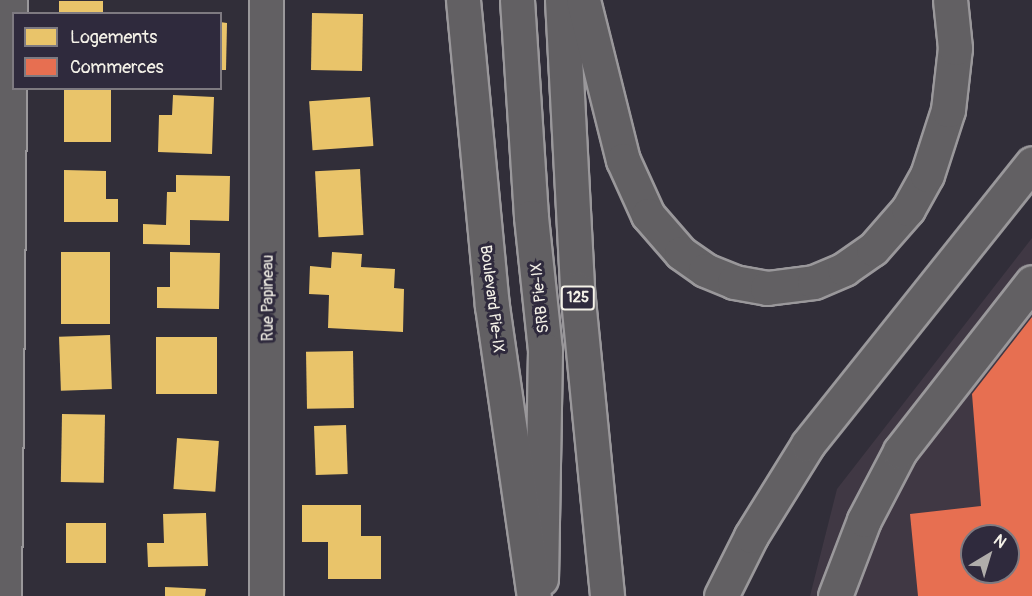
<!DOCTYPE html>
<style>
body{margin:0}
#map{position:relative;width:1032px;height:596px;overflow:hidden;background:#312e39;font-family:Pangolin,sans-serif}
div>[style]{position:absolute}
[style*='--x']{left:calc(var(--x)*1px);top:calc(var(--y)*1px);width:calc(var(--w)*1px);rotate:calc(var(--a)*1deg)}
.built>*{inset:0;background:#403844}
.homes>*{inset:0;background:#e9c46a;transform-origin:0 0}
.shops>*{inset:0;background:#e76f51}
.roads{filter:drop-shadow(2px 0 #9a989b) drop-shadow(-2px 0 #9a989b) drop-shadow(0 2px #9a989b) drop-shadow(0 -2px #9a989b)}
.minor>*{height:33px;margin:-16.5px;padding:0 16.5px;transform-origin:16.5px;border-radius:16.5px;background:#626063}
.highway>*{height:33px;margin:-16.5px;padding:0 16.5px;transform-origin:16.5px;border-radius:16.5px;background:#626063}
span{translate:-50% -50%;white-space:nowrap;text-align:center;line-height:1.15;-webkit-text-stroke:6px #2f2a3d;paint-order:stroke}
.shield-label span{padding:2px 4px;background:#2f2a3d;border:2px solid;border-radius:4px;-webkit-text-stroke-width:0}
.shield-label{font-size:15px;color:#f4f1e8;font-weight:700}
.street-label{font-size:16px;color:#f4f1e8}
.legend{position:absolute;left:12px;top:12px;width:210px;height:78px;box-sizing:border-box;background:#2f2a3d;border:2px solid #7e7a81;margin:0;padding:8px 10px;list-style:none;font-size:18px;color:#f4f1e8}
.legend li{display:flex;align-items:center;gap:12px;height:30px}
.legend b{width:30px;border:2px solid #7e7a81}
.north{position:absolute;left:960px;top:524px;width:60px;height:60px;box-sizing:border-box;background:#2f2a3d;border:2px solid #7e7a81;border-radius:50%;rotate:38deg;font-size:16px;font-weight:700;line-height:24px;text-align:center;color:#f4f1e8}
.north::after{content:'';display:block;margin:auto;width:21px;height:27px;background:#b0adab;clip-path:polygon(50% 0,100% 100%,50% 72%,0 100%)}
</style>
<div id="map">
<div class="built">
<i style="clip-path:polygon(evenodd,1032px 238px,1032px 596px,810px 596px,837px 489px,1032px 238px,972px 536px,1008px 536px,1008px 572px,972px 572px,972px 536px)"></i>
</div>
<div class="homes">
<i style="left:103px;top:1px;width:13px;height:44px;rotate:90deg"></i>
<i style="left:312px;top:13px;width:51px;height:57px;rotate:1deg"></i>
<i style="clip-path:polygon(220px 22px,227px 23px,226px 70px,220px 70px)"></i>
<i style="left:64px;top:88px;width:47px;height:54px"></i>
<i style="clip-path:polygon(173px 95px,214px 97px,212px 154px,158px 152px,159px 115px,172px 115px)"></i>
<i style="left:370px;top:97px;width:49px;height:61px;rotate:86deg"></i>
<i style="left:360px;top:169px;width:66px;height:45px;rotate:87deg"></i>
<i style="clip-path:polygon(64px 170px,106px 171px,106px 199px,118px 199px,118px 222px,64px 222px)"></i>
<i style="clip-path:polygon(176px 175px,230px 176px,229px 221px,190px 220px,190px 245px,143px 244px,143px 224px,166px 225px,167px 192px,176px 192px)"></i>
<i style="left:61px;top:252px;width:49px;height:72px"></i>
<i style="clip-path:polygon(170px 252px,220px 253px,219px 309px,157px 308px,157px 287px,170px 287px)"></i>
<i style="clip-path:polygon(332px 252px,362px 254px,361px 267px,395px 269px,394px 288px,404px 289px,403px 332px,328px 328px,329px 295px,309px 294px,310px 266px,331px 268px)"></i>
<i style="left:110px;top:335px;width:54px;height:51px;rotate:88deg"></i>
<i style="left:156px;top:337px;width:61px;height:57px"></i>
<i style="left:353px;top:351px;width:57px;height:47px;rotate:89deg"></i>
<i style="left:62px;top:414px;width:43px;height:68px;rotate:1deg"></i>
<i style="left:346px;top:425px;width:49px;height:32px;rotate:88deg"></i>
<i style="left:177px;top:438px;width:42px;height:51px;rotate:4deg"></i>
<i style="clip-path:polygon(302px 505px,361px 505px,361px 536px,381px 536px,381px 579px,328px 579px,328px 542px,302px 542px)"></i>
<i style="clip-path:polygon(206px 513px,208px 566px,148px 567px,147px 543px,164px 543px,163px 514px)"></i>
<i style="left:66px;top:523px;width:40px;height:40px"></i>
<i style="clip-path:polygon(165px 587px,206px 589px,205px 596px,165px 596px)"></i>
</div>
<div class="shops">
<i style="clip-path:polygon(evenodd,1032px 317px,1032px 596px,918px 596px,910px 514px,981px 506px,972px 394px,1032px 317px,972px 536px,1008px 536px,1008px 572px,972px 572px,972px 536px)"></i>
</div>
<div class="roads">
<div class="minor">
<i style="--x:266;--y:0;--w:596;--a:90"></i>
<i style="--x:517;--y:0;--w:217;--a:86.3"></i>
<i style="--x:531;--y:217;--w:134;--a:84"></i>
<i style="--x:545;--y:350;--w:229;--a:91"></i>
<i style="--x:4;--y:596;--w:596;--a:-89.42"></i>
<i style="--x:835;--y:596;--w:81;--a:-69.1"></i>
<i style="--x:864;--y:520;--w:78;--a:-62.4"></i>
<i style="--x:900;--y:451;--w:214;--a:-52"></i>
</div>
<div class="highway">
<i style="--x:463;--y:0;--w:307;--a:84.6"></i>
<i style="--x:492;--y:306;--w:293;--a:81.8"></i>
<i style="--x:562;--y:0;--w:289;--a:87"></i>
<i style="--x:577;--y:289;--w:308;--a:84.4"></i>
<i style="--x:583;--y:0;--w:165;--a:76"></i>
<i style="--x:623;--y:160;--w:60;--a:65.6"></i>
<i style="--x:648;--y:215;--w:50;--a:49"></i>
<i style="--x:681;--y:253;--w:29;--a:35"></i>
<i style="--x:705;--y:270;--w:31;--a:22"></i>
<i style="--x:734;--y:282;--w:34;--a:10"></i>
<i style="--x:767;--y:288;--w:47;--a:-7.3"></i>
<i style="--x:814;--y:282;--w:33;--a:-23"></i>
<i style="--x:844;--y:269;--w:35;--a:-35"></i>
<i style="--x:873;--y:249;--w:53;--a:-48.8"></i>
<i style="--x:908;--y:209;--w:39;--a:-61"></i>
<i style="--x:927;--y:175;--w:68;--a:-72.1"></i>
<i style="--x:948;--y:110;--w:62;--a:-83.6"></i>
<i style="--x:955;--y:48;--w:48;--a:-95.9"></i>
<i style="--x:721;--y:596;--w:67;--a:-63.4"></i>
<i style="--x:751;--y:536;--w:108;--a:-58.2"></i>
<i style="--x:808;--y:444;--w:359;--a:-51.4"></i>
</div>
</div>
<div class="shield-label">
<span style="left:578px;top:298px">125</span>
</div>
<div class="street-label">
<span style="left:268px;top:298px;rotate:-90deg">Rue Papineau</span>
<span style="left:540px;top:298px;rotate:-96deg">SRB Pie-IX</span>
<span style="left:492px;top:299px;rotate:83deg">Boulevard Pie-IX</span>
</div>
<ul class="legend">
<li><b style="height:16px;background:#e9c46a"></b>Logements</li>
<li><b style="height:16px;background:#e76f51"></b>Commerces</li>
</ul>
<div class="north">N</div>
</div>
